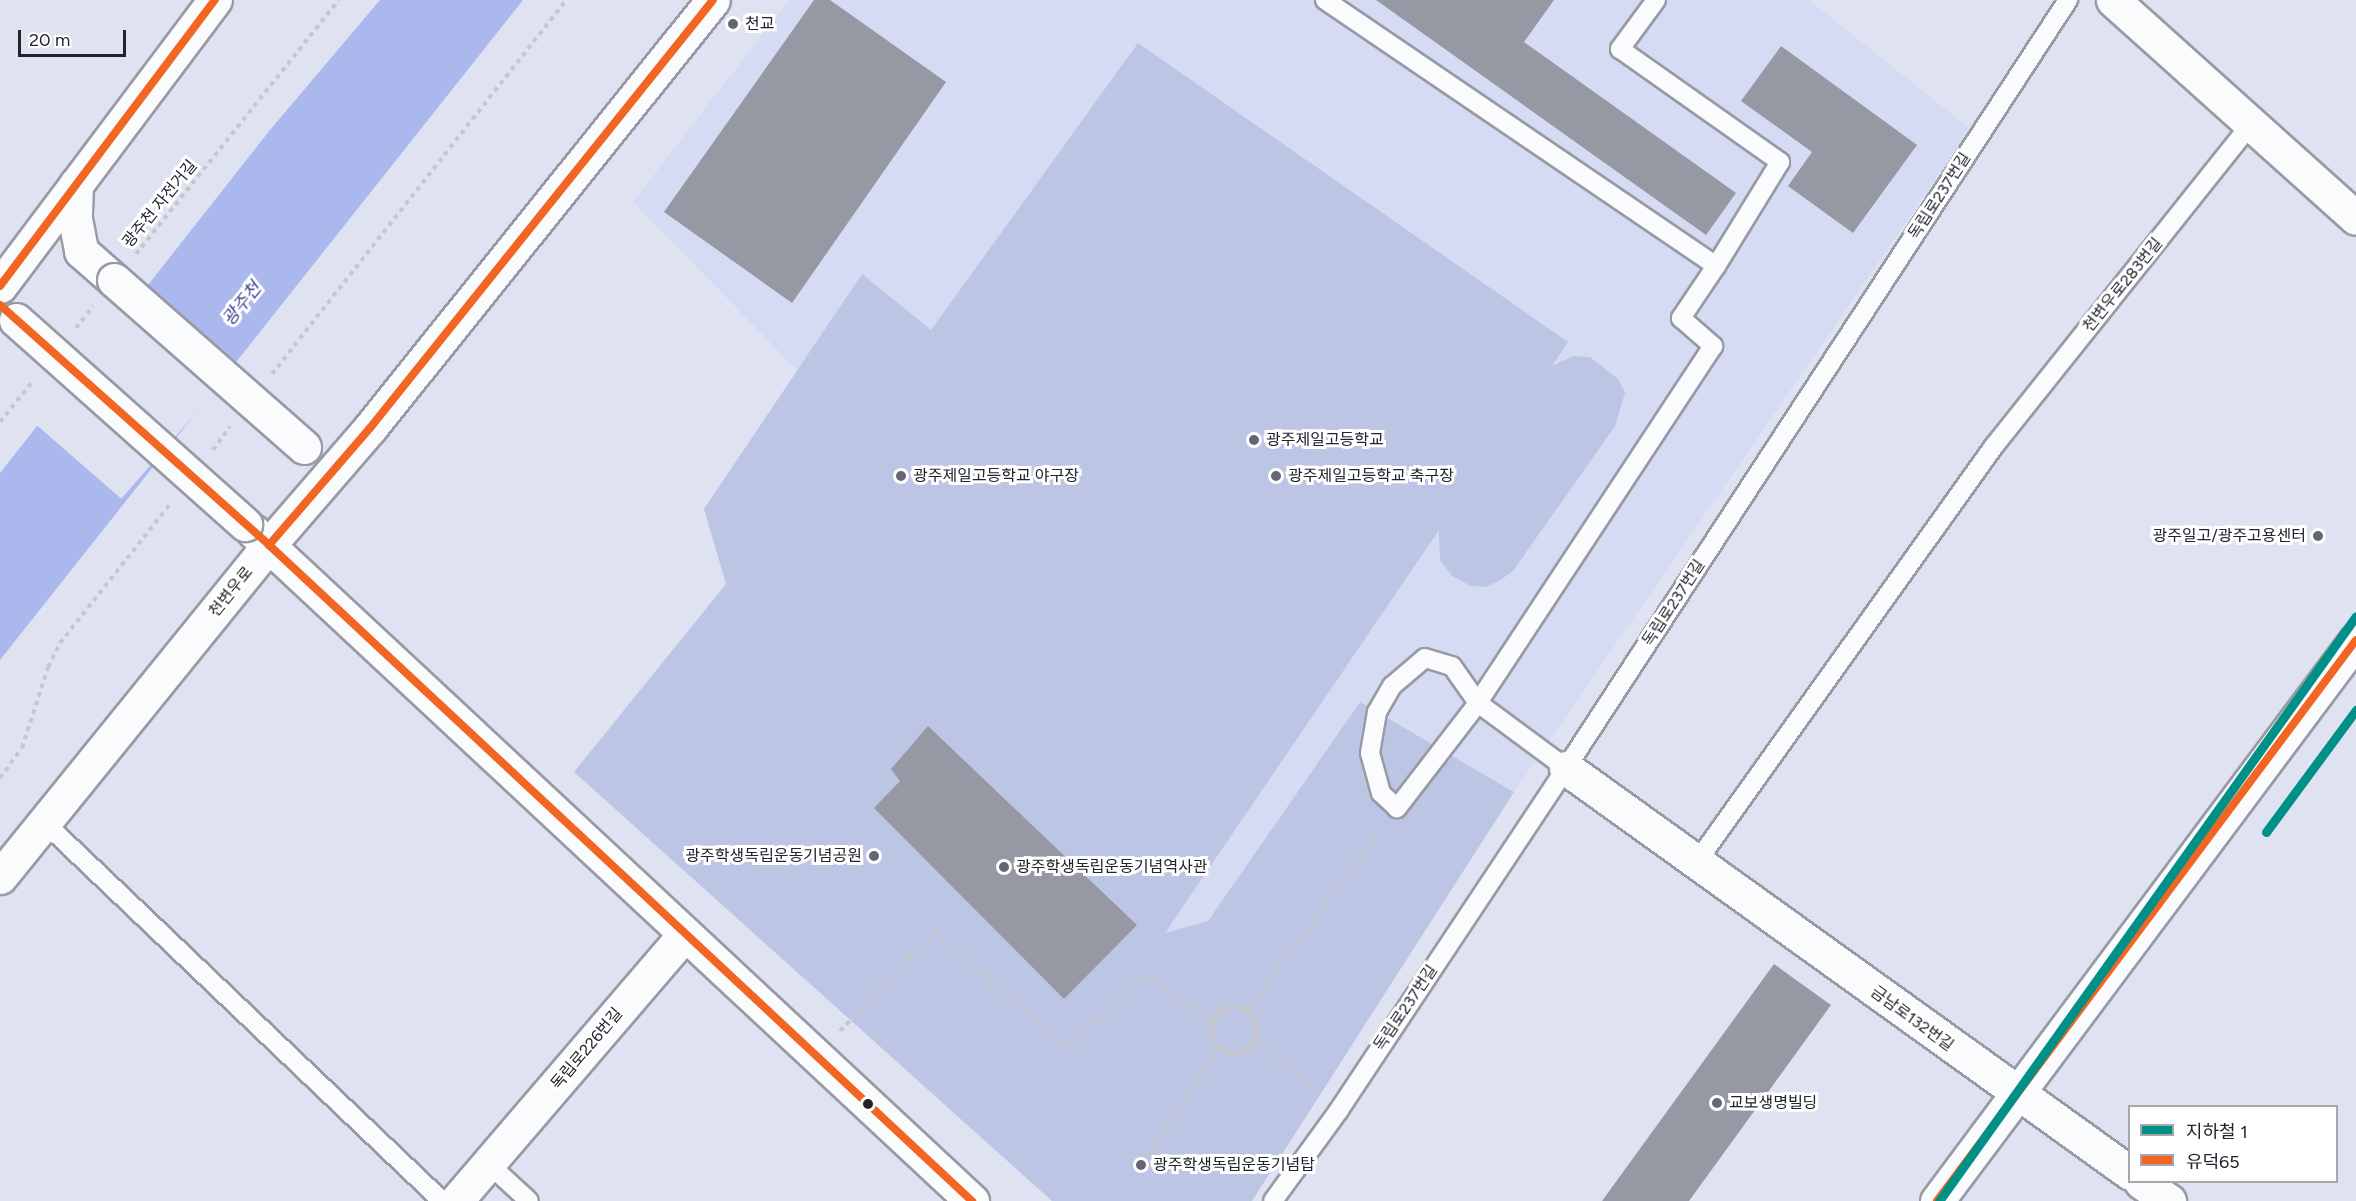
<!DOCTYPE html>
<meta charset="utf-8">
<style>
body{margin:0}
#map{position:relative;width:2356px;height:1201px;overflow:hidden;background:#dfe3f1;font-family:Figtree,"Noto Sans KR",sans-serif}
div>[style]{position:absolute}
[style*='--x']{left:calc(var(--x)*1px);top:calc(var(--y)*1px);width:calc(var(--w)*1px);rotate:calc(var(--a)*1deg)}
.built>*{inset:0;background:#d4dbf3}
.green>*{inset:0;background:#bdc5e4}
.water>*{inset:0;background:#abb8ee}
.pier>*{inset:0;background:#dfe3f1;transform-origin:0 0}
.building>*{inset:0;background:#9699a3}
.path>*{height:4px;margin-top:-2px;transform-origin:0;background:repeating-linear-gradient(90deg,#c5c7cb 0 4.5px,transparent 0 9px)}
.path>.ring{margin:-2px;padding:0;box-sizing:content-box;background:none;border:4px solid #c5c7cb;border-radius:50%}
.roads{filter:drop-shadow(2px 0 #989aa5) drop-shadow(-2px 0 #989aa5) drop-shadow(0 2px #989aa5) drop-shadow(0 -2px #989aa5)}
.lane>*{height:18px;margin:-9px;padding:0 9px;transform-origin:9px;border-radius:9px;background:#fafbfd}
.street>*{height:33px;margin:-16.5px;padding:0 16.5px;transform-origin:16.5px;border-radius:16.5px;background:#fafbfd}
.secondary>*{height:33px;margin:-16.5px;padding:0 16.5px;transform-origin:16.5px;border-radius:16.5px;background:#fafbfd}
.bridges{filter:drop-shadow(2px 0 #989aa5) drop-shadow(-2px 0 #989aa5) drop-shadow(0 2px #989aa5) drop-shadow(0 -2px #989aa5)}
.secondary-bridge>*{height:33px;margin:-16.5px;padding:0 16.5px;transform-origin:16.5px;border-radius:16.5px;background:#fafbfd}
.bus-1>*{height:8px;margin:-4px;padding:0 4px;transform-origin:4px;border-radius:4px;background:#f26522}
.metro-1>*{height:9px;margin:-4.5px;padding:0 4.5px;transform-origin:4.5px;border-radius:4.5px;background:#009088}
.dots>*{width:16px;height:16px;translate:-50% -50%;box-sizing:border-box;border:3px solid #fff;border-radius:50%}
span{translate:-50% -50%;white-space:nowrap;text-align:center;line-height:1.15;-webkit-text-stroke:6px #fff;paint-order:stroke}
.poi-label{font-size:16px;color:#21242d}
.left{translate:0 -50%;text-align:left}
.right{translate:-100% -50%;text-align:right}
.street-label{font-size:16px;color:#21242d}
.water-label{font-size:18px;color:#374294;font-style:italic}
.legend{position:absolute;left:2128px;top:1105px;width:210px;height:78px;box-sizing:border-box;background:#fff;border:2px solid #a6a7ab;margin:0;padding:8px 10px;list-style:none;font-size:18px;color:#21242d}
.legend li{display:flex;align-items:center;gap:12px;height:30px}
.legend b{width:30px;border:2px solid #a6a7ab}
.scale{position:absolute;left:18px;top:30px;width:108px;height:27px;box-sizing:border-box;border:3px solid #21242d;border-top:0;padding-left:8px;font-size:18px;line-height:21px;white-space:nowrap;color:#21242d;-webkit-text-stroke:4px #fff;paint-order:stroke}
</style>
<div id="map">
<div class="built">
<i style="clip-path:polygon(789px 0,1809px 0,1970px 129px,1514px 792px,1360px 702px,1208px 921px,1164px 934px,704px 509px,798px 371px,633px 202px)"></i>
</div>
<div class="green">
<i style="clip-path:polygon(1138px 43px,1568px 342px,1552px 366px,1573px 356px,1590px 357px,1618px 379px,1625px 393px,1615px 426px,1513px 571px,1499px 581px,1485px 587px,1471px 586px,1452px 576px,1440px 560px,1439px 530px,1165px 933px,1208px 921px,1360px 702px,1514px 792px,1252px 1201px,1052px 1201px,574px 772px,726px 584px,704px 509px,862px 274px,931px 330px)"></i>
</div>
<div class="water">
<i style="clip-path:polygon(380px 0,523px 0,0 660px,0 473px,270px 130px)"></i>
</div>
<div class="pier">
<i style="left:138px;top:292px;width:123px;height:167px;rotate:41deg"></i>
</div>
<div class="building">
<i style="clip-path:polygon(814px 0,830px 0,946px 82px,792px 303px,664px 212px)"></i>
<i style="clip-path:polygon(1376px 0,1554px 0,1524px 42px,1736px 193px,1706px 235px)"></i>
<i style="clip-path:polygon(1781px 46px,1917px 145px,1853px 233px,1788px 186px,1812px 152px,1741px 101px)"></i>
<i style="clip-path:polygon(928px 726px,1137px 925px,1064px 999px,874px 808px,900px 781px,891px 769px)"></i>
<i style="clip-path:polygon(1774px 964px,1831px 1005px,1689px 1201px,1602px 1201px)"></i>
</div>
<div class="path">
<i style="--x:136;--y:254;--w:325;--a:-51.4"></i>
<i style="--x:76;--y:328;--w:28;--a:-52"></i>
<i style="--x:272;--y:374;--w:476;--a:-51.8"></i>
<i style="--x:0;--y:422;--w:53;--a:-51.2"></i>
<i style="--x:213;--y:450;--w:29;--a:-54"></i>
<i style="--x:0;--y:778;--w:37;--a:-54"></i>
<i style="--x:22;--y:748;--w:85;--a:-72.2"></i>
<i style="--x:48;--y:667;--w:27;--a:-63"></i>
<i style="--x:60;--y:643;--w:179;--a:-51.6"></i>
<i class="ring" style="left:1211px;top:1007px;width:42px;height:42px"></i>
<i style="--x:1247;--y:1011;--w:225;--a:-53.7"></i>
<i style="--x:840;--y:1031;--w:138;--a:-46.5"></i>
<i style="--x:935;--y:931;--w:176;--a:42"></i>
<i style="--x:1066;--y:1049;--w:108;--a:-43.1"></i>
<i style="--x:1145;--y:975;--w:81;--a:34.5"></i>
<i style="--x:1256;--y:1039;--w:83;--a:41.6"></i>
<i style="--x:1148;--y:1155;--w:128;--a:-55.8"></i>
</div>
<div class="roads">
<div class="lane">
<i style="--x:1325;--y:0;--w:473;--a:34.2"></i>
<i style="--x:1716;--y:266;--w:63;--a:123.9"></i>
<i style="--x:1681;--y:318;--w:43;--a:41.2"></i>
<i style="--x:1713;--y:346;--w:427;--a:123.4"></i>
<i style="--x:1478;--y:703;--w:109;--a:36.5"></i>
<i style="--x:1656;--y:0;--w:61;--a:126.3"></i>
<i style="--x:1620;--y:49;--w:196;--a:35.2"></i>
<i style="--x:1780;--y:162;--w:122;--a:121.6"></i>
<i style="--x:1425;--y:658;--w:28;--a:17"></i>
<i style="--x:1452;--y:666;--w:45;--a:54.9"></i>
<i style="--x:1478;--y:703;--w:133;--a:127.6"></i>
<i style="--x:1397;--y:808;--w:22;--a:-137"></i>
<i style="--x:1381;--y:793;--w:41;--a:-105.4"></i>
<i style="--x:1370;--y:753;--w:42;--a:-80.3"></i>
<i style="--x:1377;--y:712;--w:30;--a:-60"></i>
<i style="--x:1392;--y:686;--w:43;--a:-40.3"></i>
<i style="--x:44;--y:822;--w:550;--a:43.6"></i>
<i style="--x:1696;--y:863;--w:513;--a:-54.45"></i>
<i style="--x:1994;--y:446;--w:412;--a:-51.4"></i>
<i style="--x:489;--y:1164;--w:54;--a:42.8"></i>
<i style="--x:1273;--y:1201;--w:112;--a:-54"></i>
<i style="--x:1339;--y:1110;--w:410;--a:-56.4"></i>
<i style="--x:1566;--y:768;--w:918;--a:-56.83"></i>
</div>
<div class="street">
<i style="--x:2113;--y:0;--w:326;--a:41.9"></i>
<i style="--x:1566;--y:768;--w:694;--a:35.68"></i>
<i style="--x:2141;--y:1182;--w:34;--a:34"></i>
<i style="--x:456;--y:1201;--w:352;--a:-49.4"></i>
</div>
<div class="secondary">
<i style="--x:76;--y:184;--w:35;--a:92"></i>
<i style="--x:75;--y:219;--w:33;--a:79"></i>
<i style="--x:81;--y:251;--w:44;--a:41.3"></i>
<i style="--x:0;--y:286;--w:358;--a:-53.1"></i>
<i style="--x:253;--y:531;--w:983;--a:42.98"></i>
<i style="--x:0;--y:877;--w:427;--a:-51"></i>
<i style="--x:269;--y:545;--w:155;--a:-49.2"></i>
<i style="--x:370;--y:428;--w:548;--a:-51.29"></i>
<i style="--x:1937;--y:1201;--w:700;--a:-53.24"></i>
</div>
</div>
<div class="bridges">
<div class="secondary-bridge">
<i style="--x:114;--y:280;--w:253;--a:41.3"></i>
<i style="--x:16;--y:320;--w:307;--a:41.7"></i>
</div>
</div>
<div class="bus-1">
<i style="--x:0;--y:286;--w:358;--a:-53.1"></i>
<i style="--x:0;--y:305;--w:361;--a:41.7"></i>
<i style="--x:269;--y:545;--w:962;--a:43.02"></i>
<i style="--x:269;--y:545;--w:155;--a:-49.2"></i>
<i style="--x:370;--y:428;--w:548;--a:-51.29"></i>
<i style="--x:1937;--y:1201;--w:700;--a:-53.24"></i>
</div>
<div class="metro-1">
<i style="--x:2266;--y:832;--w:152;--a:-53.6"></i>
<i style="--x:1939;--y:1201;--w:718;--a:-54.52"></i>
</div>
<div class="dots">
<i style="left:733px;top:24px;background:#646772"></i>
<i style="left:1254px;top:440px;background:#646772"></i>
<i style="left:901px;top:476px;background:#646772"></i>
<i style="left:1276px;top:476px;background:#646772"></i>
<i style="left:2318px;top:536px;background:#646772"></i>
<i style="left:874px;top:856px;background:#646772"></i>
<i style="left:1004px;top:867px;background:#646772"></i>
<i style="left:1717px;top:1103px;background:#646772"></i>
<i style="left:868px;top:1104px;background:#21242d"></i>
<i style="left:1141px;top:1165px;background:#646772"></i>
</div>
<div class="poi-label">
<span class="left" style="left:745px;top:24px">천교</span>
<span class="left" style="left:1266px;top:440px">광주제일고등학교</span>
<span class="left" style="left:913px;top:476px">광주제일고등학교 야구장</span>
<span class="left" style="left:1288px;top:476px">광주제일고등학교 축구장</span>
<span class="right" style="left:2306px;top:536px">광주일고/광주고용센터</span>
<span class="right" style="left:862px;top:856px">광주학생독립운동기념공원</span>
<span class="left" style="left:1016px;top:867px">광주학생독립운동기념역사관</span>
<span class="left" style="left:1729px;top:1103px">교보생명빌딩</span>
<span class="left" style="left:1153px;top:1165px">광주학생독립운동기념탑</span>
</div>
<div class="street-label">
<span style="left:1940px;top:196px;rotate:-57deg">독립로237번길</span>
<span style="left:160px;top:204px;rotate:-51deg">광주천 자전거길</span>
<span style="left:2123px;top:285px;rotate:-51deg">천변우로283번길</span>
<span style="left:231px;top:592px;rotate:-51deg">천변우로</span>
<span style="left:1674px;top:603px;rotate:-57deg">독립로237번길</span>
<span style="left:1406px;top:1008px;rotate:-56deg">독립로237번길</span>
<span style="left:1912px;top:1019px;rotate:36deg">금남로132번길</span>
<span style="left:587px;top:1049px;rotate:-50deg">독립로226번길</span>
</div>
<div class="water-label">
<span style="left:242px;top:304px;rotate:-51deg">광주천</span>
</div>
<ul class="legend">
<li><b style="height:8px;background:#009088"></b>지하철 1</li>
<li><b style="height:8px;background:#f26522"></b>유덕65</li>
</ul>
<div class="scale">20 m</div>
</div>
